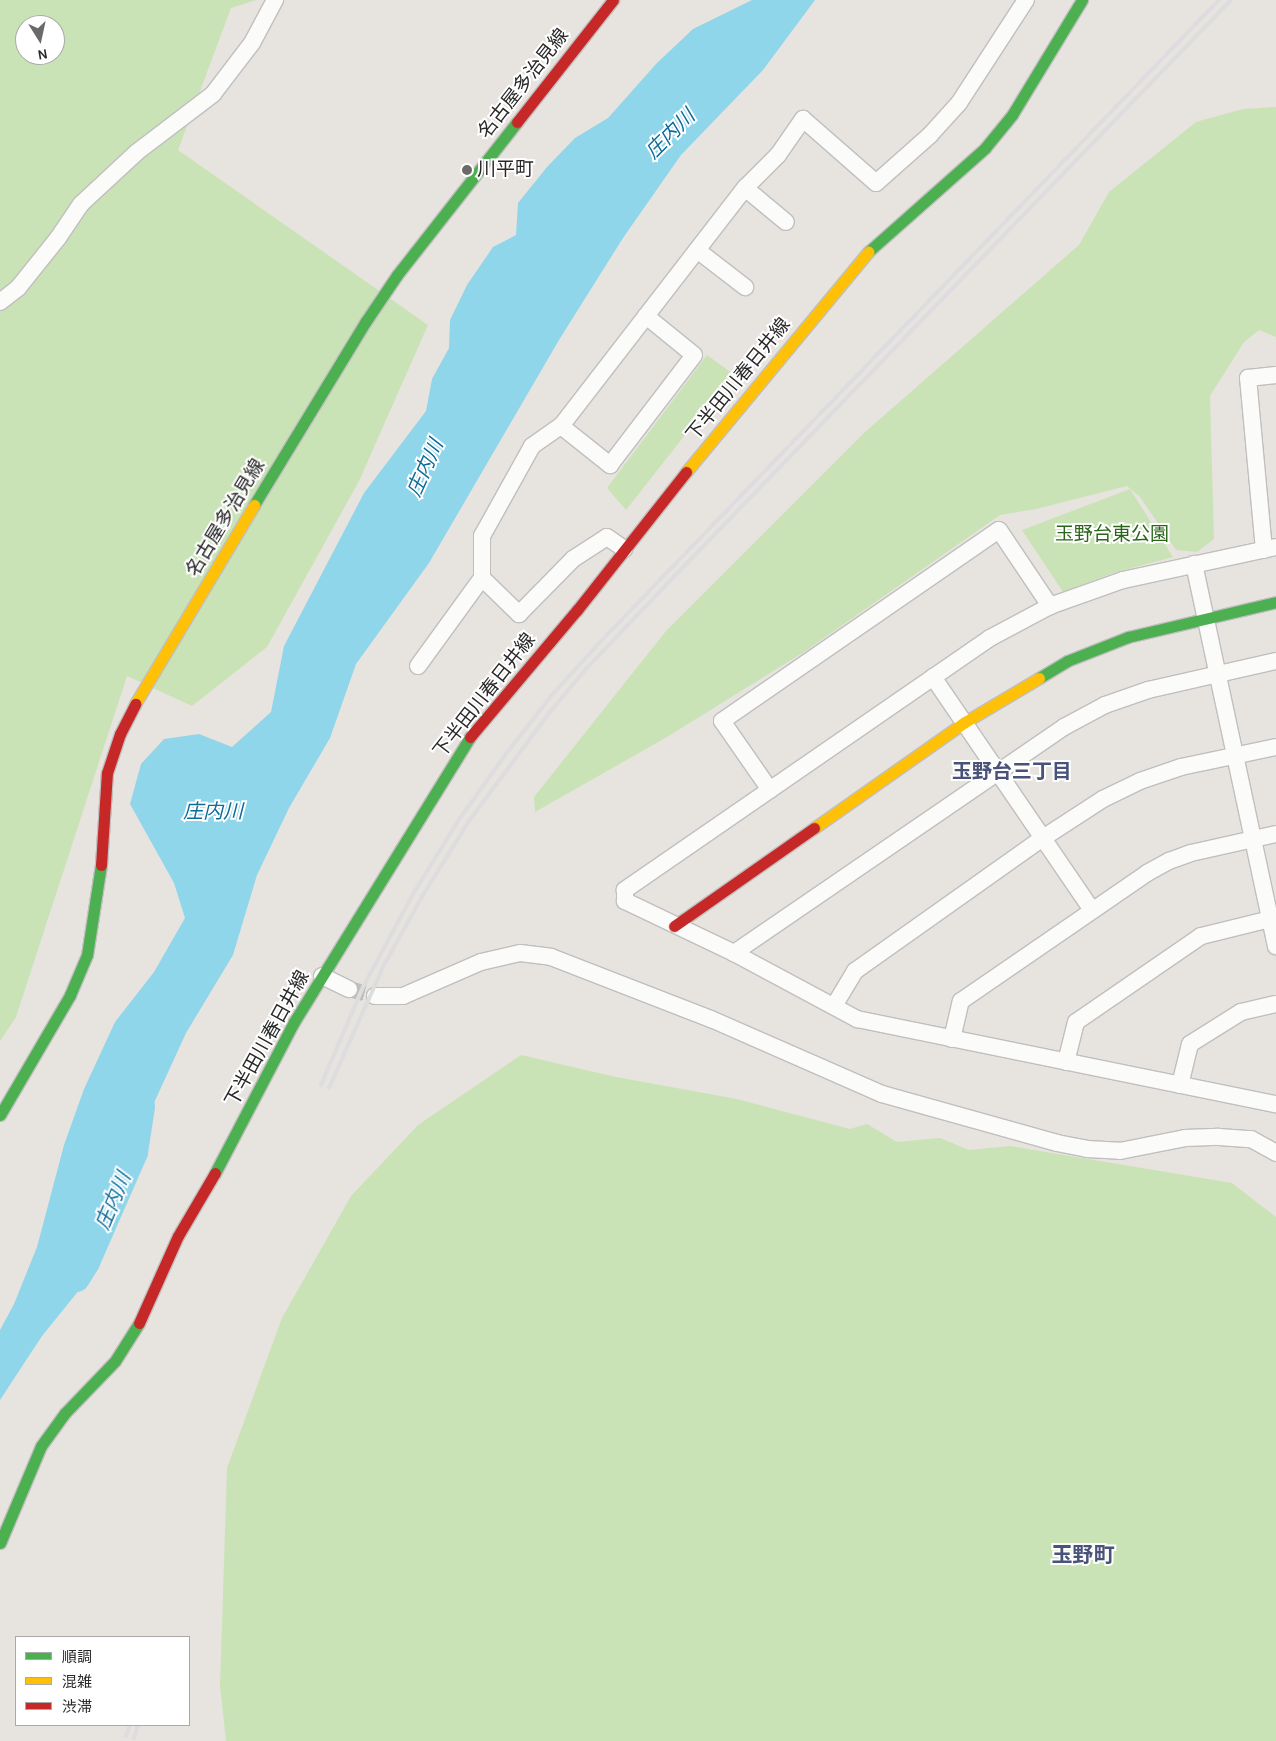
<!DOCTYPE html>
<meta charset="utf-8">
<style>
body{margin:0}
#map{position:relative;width:1276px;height:1741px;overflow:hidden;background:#e7e3de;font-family:Karla,"Noto Sans JP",sans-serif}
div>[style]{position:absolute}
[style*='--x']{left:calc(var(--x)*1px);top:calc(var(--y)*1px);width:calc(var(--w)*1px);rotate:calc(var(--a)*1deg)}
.green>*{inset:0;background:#cae3b6}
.water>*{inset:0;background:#90d6eb}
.river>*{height:28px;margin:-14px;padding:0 14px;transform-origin:14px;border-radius:14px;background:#90d6eb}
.street-tunnel>*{height:16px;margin-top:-8px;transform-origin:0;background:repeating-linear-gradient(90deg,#c1beba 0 16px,transparent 0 24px)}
.roads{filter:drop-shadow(1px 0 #c0bfc0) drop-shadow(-1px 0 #c0bfc0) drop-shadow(0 1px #c0bfc0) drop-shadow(0 -1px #c0bfc0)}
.street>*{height:16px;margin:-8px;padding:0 8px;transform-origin:8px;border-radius:8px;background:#fbfbfa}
.fast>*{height:11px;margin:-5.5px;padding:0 5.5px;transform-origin:5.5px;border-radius:5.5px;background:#4caf50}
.slow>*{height:11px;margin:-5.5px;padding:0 5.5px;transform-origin:5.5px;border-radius:5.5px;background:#ffc107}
.jam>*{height:11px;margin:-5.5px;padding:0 5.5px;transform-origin:5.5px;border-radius:5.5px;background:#c62828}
.rail>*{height:4px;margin:-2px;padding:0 2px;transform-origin:2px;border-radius:2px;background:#dddcde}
.dots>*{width:14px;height:14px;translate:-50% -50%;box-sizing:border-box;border:2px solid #fff;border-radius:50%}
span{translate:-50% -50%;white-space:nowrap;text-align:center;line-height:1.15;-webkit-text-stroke:4px #fff;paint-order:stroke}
.street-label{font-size:19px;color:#292929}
.poi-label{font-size:19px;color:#292929}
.left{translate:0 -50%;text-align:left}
.park-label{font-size:19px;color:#2a6619}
.water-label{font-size:20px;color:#0c6c9a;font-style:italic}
.neighbourhood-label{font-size:20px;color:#49537a;font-weight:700}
.quarter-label{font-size:21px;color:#49537a;font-weight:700}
.legend{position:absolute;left:15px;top:1636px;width:175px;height:90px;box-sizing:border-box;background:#fff;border:1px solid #a9a9a9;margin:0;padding:6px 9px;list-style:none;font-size:15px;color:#292929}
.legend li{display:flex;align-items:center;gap:10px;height:25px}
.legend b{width:25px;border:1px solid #a9a9a9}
.north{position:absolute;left:15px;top:15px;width:50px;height:50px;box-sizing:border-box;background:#fff;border:1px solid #a9a9a9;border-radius:50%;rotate:170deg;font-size:14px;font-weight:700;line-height:20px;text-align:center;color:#292929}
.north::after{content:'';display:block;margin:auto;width:18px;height:22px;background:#6c6a68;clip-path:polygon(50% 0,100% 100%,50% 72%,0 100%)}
</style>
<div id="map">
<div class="green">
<i style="clip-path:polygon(evenodd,0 0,256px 0,231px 8px,178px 150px,428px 325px,359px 481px,267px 647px,192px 706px,127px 676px,16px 1017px,0 1041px,0 0,25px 25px,55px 25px,55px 55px,25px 55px,25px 25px)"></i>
<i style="clip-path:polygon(1276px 107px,1276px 337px,1259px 330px,1244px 342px,1210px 396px,1214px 539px,1197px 552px,1176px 550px,1140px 497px,1127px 486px,1036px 509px,1000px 515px,804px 652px,667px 737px,535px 812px,534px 797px,666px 631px,865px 432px,1079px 245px,1109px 192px,1196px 122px,1243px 109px)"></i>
<i style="clip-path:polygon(707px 355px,733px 374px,626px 510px,607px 488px)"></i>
<i style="clip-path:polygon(1130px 489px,1173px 557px,1113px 573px,1063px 592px,1022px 530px)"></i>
<i style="clip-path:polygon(521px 1055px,616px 1077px,737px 1099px,850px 1129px,867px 1124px,897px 1142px,940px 1138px,969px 1150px,1010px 1146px,1232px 1183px,1276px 1217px,1276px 1741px,226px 1741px,220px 1686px,227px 1468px,282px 1318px,351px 1196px,418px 1125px)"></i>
</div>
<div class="water">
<i style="clip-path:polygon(752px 0,815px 0,763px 70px,681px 155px,623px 238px,559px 340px,429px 563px,356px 664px,330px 738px,289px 808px,257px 875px,233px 955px,186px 1033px,104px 1212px,80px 1289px,42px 1336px,0 1400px,0 1330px,14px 1304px,37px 1247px,64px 1145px,84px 1089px,115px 1022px,154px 972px,185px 918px,174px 883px,130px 804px,141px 764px,164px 739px,199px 734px,232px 747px,271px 712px,284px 646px,364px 493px,426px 411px,432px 379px,449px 348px,450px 320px,467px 285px,493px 247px,516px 235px,518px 203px,547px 167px,575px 138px,608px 118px,657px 63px,693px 29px)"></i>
</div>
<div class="river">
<i style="--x:76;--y:1278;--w:19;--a:-58"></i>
<i style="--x:86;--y:1262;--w:120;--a:-66.4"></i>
<i style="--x:134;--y:1152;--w:46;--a:-81.2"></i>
</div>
<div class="street-tunnel">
<i style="--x:349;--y:989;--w:27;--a:15"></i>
</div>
<div class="roads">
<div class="street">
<i style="--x:745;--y:188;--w:53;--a:39.7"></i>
<i style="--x:697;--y:250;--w:61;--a:37.6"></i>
<i style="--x:0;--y:302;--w:23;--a:-38"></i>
<i style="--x:18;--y:288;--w:64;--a:-51.3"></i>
<i style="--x:58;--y:238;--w:41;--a:-55.9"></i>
<i style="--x:81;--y:204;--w:76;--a:-42.9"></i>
<i style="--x:137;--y:152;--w:96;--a:-37.3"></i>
<i style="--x:213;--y:94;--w:64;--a:-52.6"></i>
<i style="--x:252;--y:43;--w:49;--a:-61.9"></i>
<i style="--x:561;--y:426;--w:63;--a:38.5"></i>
<i style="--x:610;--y:465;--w:138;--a:-52.6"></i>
<i style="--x:694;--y:355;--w:62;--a:-140.9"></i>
<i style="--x:1276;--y:547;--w:157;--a:167.8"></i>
<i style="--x:1123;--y:580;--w:77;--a:160.4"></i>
<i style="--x:1050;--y:606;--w:68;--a:151.9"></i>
<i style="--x:990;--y:638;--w:444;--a:145.4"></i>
<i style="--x:625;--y:890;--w:11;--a:90"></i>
<i style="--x:625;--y:901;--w:121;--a:25.5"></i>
<i style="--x:734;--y:953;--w:140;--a:28.2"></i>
<i style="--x:857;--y:1019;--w:428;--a:11.5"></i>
<i style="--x:1264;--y:550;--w:173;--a:-95.3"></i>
<i style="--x:1248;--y:378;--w:28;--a:-6"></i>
<i style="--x:1194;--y:564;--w:391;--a:77.9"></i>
<i style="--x:482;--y:578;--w:52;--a:44.2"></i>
<i style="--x:519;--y:614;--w:77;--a:-45.5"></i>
<i style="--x:573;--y:559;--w:40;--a:-32.9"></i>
<i style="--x:607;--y:537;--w:21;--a:35"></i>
<i style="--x:418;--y:666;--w:109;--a:-54"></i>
<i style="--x:482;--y:578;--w:42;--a:-90"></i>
<i style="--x:482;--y:536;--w:103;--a:-60.9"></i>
<i style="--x:532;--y:446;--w:35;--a:-35"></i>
<i style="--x:561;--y:426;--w:301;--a:-52.3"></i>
<i style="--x:745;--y:188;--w:47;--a:-45"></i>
<i style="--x:778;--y:155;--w:44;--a:-55.2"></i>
<i style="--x:803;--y:119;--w:97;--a:41.2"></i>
<i style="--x:876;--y:183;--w:72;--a:-41.6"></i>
<i style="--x:930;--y:135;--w:43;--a:-47.8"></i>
<i style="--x:959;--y:103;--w:123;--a:-57"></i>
<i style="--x:933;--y:677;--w:282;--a:55.7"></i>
<i style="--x:770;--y:790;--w:84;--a:-124.8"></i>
<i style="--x:722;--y:721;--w:336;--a:-34.6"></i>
<i style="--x:999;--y:530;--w:92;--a:56.1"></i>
<i style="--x:734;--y:953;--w:400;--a:-34.4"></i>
<i style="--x:1064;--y:727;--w:47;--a:-28.2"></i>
<i style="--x:1105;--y:705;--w:46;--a:-19.2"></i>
<i style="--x:1148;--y:690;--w:131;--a:-12.8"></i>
<i style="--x:322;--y:976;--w:30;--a:26"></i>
<i style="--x:375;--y:996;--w:28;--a:0"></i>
<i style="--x:403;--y:996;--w:85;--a:-23.6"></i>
<i style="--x:481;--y:962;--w:40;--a:-13"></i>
<i style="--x:520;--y:953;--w:31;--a:7"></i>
<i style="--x:551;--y:957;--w:172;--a:21.2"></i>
<i style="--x:711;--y:1019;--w:187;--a:23.7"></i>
<i style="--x:882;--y:1094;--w:182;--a:15.6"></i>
<i style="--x:1057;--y:1143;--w:31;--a:11"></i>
<i style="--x:1087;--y:1149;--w:33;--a:3"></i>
<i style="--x:1120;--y:1151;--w:66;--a:-11.3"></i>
<i style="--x:1185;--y:1138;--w:34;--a:-2"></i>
<i style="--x:1219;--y:1137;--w:32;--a:4"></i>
<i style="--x:1251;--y:1139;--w:29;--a:29"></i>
<i style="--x:834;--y:1006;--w:41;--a:-59"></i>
<i style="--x:855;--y:971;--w:230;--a:-35.3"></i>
<i style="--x:1043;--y:838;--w:72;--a:-33"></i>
<i style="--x:1103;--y:799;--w:41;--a:-25.9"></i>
<i style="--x:1140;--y:781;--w:43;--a:-18.9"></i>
<i style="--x:1181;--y:767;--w:97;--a:-11.9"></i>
<i style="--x:952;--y:1039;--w:39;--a:-77"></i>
<i style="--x:961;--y:1001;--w:226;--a:-34.5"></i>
<i style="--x:1147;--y:873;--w:25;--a:-29"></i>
<i style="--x:1169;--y:861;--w:23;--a:-20"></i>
<i style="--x:1191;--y:853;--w:87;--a:-12.6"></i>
<i style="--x:1066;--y:1062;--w:41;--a:-76"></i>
<i style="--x:1076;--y:1022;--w:152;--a:-34.5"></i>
<i style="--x:1201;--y:936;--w:71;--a:-13.8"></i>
<i style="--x:1180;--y:1085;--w:42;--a:-76.3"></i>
<i style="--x:1190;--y:1044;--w:60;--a:-32.1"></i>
<i style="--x:1241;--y:1012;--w:36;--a:-13"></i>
</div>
<div class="fast">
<i style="--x:868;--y:252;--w:157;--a:-41.6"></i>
<i style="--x:985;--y:148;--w:43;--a:-50.7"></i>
<i style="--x:1012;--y:115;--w:135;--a:-58.7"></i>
<i style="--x:254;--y:505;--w:215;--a:-58.7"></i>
<i style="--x:366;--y:321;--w:55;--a:-56"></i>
<i style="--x:397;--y:275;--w:194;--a:-51.9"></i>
<i style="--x:1039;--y:678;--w:33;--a:-31"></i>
<i style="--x:1067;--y:661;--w:66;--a:-21.5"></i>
<i style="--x:1128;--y:637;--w:152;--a:-13.3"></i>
<i style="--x:0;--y:1115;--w:139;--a:-59.7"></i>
<i style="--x:70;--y:995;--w:43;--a:-67"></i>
<i style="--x:87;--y:955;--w:91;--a:-81.2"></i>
<i style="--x:215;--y:1173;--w:170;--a:-62.4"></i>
<i style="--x:294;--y:1022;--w:335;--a:-58.3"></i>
<i style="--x:0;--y:1543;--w:105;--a:-67.1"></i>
<i style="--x:41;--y:1446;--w:41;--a:-54"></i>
<i style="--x:65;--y:1413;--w:72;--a:-46.1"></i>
<i style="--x:115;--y:1361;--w:45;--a:-57.7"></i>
</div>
<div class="slow">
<i style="--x:686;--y:472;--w:286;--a:-50.4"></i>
<i style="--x:135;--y:704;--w:232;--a:-59.1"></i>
<i style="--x:814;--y:828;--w:184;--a:-35.1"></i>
<i style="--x:965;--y:722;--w:86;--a:-30.7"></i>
</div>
<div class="jam">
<i style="--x:517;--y:122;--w:155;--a:-51.8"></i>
<i style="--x:470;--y:737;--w:166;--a:-49.9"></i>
<i style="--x:577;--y:610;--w:176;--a:-51.7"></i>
<i style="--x:101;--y:865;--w:92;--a:-86.3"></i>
<i style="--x:107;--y:773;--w:41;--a:-71.6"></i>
<i style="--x:120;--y:734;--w:34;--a:-63"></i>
<i style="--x:674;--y:926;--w:171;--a:-35"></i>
<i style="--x:139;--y:1323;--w:95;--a:-65.9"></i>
<i style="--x:178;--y:1236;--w:73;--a:-59.6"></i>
</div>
</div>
<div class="rail">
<i style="--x:321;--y:1085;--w:107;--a:-66.8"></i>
<i style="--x:363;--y:987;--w:106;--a:-61.7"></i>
<i style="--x:413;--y:894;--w:89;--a:-58.3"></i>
<i style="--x:460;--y:818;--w:79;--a:-54.3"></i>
<i style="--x:506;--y:754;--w:75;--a:-52.1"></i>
<i style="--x:552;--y:695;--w:73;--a:-47.8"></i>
<i style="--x:601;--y:641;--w:890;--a:-46.05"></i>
<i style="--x:329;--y:1088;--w:135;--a:-65.9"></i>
<i style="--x:384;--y:965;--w:80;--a:-60.9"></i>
<i style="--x:423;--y:895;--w:87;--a:-58.1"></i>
<i style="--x:469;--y:821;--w:136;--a:-53.4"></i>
<i style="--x:550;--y:712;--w:53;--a:-50.3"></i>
<i style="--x:584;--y:671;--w:116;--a:-46.4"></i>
<i style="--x:664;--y:587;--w:816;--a:-45.99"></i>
<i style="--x:126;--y:1736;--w:12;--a:-70"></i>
<i style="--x:134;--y:1738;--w:14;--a:-73"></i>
</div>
<div class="dots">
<i style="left:467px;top:170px;background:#6c6a68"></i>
</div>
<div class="street-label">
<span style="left:524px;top:84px;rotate:-52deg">名古屋多治見線</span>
<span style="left:739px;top:380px;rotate:-51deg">下半田川春日井線</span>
<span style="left:226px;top:518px;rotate:-59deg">名古屋多治見線</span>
<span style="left:485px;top:696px;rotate:-52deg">下半田川春日井線</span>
<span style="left:268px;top:1039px;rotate:-61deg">下半田川春日井線</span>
</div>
<div class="poi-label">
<span class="left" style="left:477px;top:170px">川平町</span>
</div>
<div class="park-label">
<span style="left:1112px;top:535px">玉野台東公園</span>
</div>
<div class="water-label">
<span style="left:670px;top:134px;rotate:-45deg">庄内川</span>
<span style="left:425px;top:468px;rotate:-66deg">庄内川</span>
<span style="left:213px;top:811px">庄内川</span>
<span style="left:113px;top:1201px;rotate:-67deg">庄内川</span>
</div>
<div class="neighbourhood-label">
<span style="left:1012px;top:771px">玉野台三丁目</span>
</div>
<div class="quarter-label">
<span style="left:1083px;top:1555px">玉野町</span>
</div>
<ul class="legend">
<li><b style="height:6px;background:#4caf50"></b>順調</li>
<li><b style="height:6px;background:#ffc107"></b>混雑</li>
<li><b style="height:6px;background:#c62828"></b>渋滞</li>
</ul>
<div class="north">N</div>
</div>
